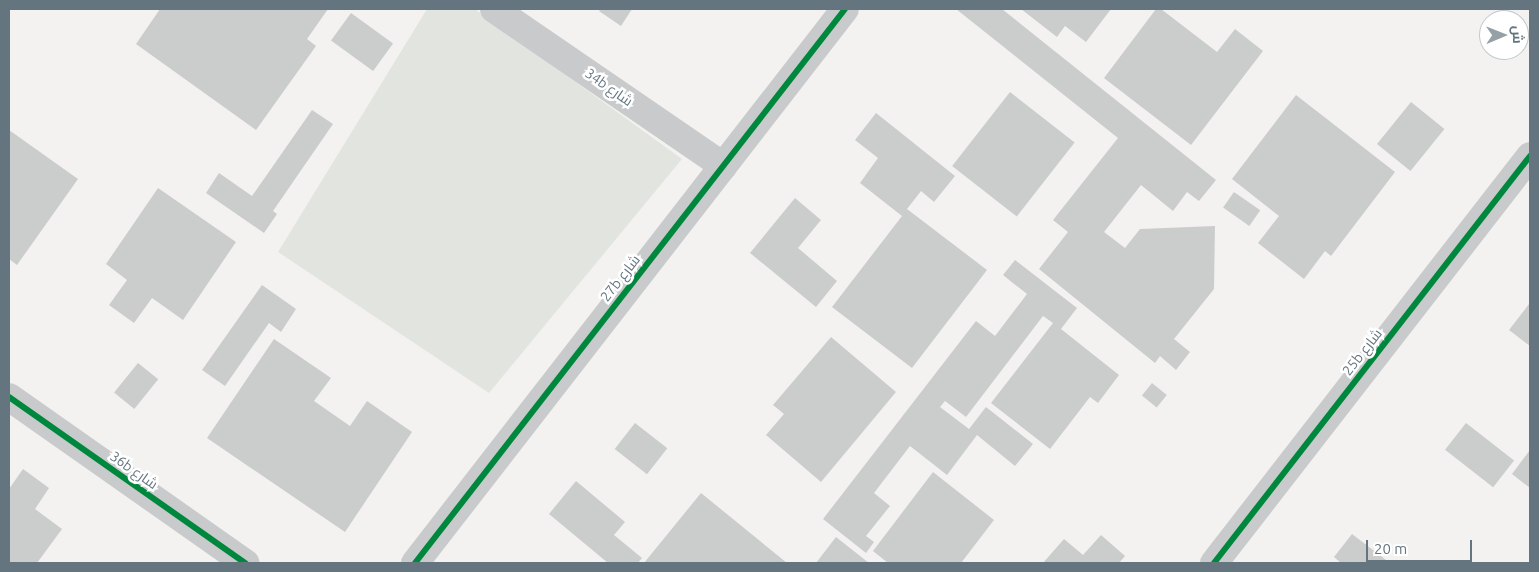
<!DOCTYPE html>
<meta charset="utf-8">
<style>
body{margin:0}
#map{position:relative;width:1539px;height:572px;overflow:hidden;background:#f3f2f1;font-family:Ubuntu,Cairo,sans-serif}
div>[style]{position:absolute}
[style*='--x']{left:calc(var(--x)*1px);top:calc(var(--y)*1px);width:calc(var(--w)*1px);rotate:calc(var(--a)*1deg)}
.green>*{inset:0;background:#e2e5df}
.building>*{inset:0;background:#cbcccc;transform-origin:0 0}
.minor>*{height:28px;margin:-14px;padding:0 14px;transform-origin:14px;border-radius:14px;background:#c8cacb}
.cycleway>*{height:6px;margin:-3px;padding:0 3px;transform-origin:3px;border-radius:3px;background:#00873e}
span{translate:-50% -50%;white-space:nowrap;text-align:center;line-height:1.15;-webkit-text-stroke:5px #fff;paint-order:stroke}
.street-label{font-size:14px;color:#64757f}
.frame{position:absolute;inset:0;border:10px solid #64757f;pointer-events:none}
.north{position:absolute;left:1479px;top:10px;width:50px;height:50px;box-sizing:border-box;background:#fff;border:1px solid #c1c8cc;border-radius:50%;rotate:89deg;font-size:14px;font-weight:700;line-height:20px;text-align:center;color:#64757f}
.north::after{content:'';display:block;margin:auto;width:18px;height:22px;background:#96a1a7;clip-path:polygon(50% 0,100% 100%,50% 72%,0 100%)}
.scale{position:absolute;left:1366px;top:540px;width:106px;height:22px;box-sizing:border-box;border:2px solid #64757f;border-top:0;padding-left:6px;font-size:15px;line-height:18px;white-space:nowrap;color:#64757f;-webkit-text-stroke:4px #fff;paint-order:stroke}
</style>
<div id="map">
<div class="green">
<i style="clip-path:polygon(427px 9px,475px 9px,682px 159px,489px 393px,278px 252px)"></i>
</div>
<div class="building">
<i style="clip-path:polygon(160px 9px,328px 9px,307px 39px,316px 46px,256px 130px,136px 44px)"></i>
<i style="clip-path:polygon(601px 9px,632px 9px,621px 26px,599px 11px)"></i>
<i style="clip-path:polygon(956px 9px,1002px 9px,1216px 180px,1199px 201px,1187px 192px,1173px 211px,1141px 185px,1104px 232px,1125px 248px,1140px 229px,1215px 226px,1214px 289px,1174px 339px,1190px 352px,1176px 370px,1160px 356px,1155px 363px,1039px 269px,1068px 232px,1053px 220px,1118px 138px)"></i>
<i style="clip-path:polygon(1021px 9px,1111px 9px,1086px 42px,1065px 26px,1057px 37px)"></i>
<i style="clip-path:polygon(1156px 9px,1161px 9px,1217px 52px,1235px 29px,1263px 51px,1191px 145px,1104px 78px)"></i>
<i style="left:351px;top:13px;width:52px;height:34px;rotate:36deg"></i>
<i style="left:1010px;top:92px;width:82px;height:94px;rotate:38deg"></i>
<i style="clip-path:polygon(1296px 95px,1395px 172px,1331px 256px,1325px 251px,1304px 279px,1258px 243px,1279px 216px,1232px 179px)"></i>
<i style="left:1411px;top:102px;width:43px;height:54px;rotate:39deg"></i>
<i style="clip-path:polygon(312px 110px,333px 124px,273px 211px,277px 214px,264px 233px,206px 193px,219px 173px,252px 196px)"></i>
<i style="clip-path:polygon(876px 113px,955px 176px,934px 202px,921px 191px,907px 209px,987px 270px,912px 368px,832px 307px,902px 216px,860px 183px,878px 158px,855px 140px)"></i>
<i style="clip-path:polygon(9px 130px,78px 179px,17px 265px,9px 259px)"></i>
<i style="clip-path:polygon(158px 188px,236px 242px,183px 320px,152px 298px,134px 323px,109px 305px,127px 280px,106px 264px)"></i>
<i style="left:1234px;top:192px;width:32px;height:19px;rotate:35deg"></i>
<i style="clip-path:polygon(795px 198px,821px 220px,798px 248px,837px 281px,816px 307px,750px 253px)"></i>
<i style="clip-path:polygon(1015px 260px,1077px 308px,1061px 329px,1119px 375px,1098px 403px,1090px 397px,1050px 449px,991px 403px,1053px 323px,1043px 316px,966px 417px,945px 401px,940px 407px,969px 429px,986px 407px,1033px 444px,1015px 466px,977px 435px,947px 475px,910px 446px,874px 493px,890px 506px,866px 536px,874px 542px,866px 553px,823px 519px,976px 321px,995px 336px,1027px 294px,1003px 275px)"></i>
<i style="clip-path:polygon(262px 285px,296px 309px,281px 332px,269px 323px,225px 386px,202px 370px)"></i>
<i style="clip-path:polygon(1529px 304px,1530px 305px,1530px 346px,1509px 330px)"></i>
<i style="clip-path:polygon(831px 337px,896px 392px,821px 482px,766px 435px,784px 414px,773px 405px)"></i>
<i style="clip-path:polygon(274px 339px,331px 378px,314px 401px,350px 426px,367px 401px,412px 432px,345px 532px,207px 438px)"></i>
<i style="left:138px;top:363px;width:26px;height:38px;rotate:39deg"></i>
<i style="left:1152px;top:383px;width:19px;height:16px;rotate:39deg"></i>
<i style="left:635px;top:423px;width:41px;height:33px;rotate:38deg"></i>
<i style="left:1466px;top:423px;width:61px;height:34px;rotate:38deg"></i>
<i style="clip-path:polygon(1530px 450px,1530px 488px,1512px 474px)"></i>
<i style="clip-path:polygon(23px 469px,49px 488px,35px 509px,62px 529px,37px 563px,9px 563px,9px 489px)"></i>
<i style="clip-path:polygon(933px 472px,994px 520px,961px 563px,888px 563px,873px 551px)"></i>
<i style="clip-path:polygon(576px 481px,625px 522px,614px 535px,642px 558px,638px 563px,608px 563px,549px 514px)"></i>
<i style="clip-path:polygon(701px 493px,787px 563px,644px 563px)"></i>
<i style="clip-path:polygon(1352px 534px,1390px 563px,1341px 563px,1334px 557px)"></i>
<i style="clip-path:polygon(1101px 535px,1125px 556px,1119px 563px,1043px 563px,1064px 539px,1083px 555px)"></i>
<i style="clip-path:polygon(836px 537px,869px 563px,816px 563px)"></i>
</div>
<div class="minor">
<i style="--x:494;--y:9;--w:278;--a:34.4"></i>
<i style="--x:9;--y:397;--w:289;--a:35.1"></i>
<i style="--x:415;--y:563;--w:701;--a:-52.18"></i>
<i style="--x:1214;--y:563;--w:515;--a:-52.17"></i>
</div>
<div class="cycleway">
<i style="--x:9;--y:397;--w:289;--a:35.1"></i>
<i style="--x:415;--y:563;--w:701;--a:-52.18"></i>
<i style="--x:1214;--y:563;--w:515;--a:-52.17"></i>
</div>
<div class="street-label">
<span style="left:609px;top:87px;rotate:35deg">34b شارع</span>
<span style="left:620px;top:278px;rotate:-52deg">27b شارع</span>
<span style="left:1362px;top:352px;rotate:-52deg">25b شارع</span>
<span style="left:134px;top:470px;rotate:35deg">36b شارع</span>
</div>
<div class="frame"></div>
<div class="north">ش</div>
<div class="scale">20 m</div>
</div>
